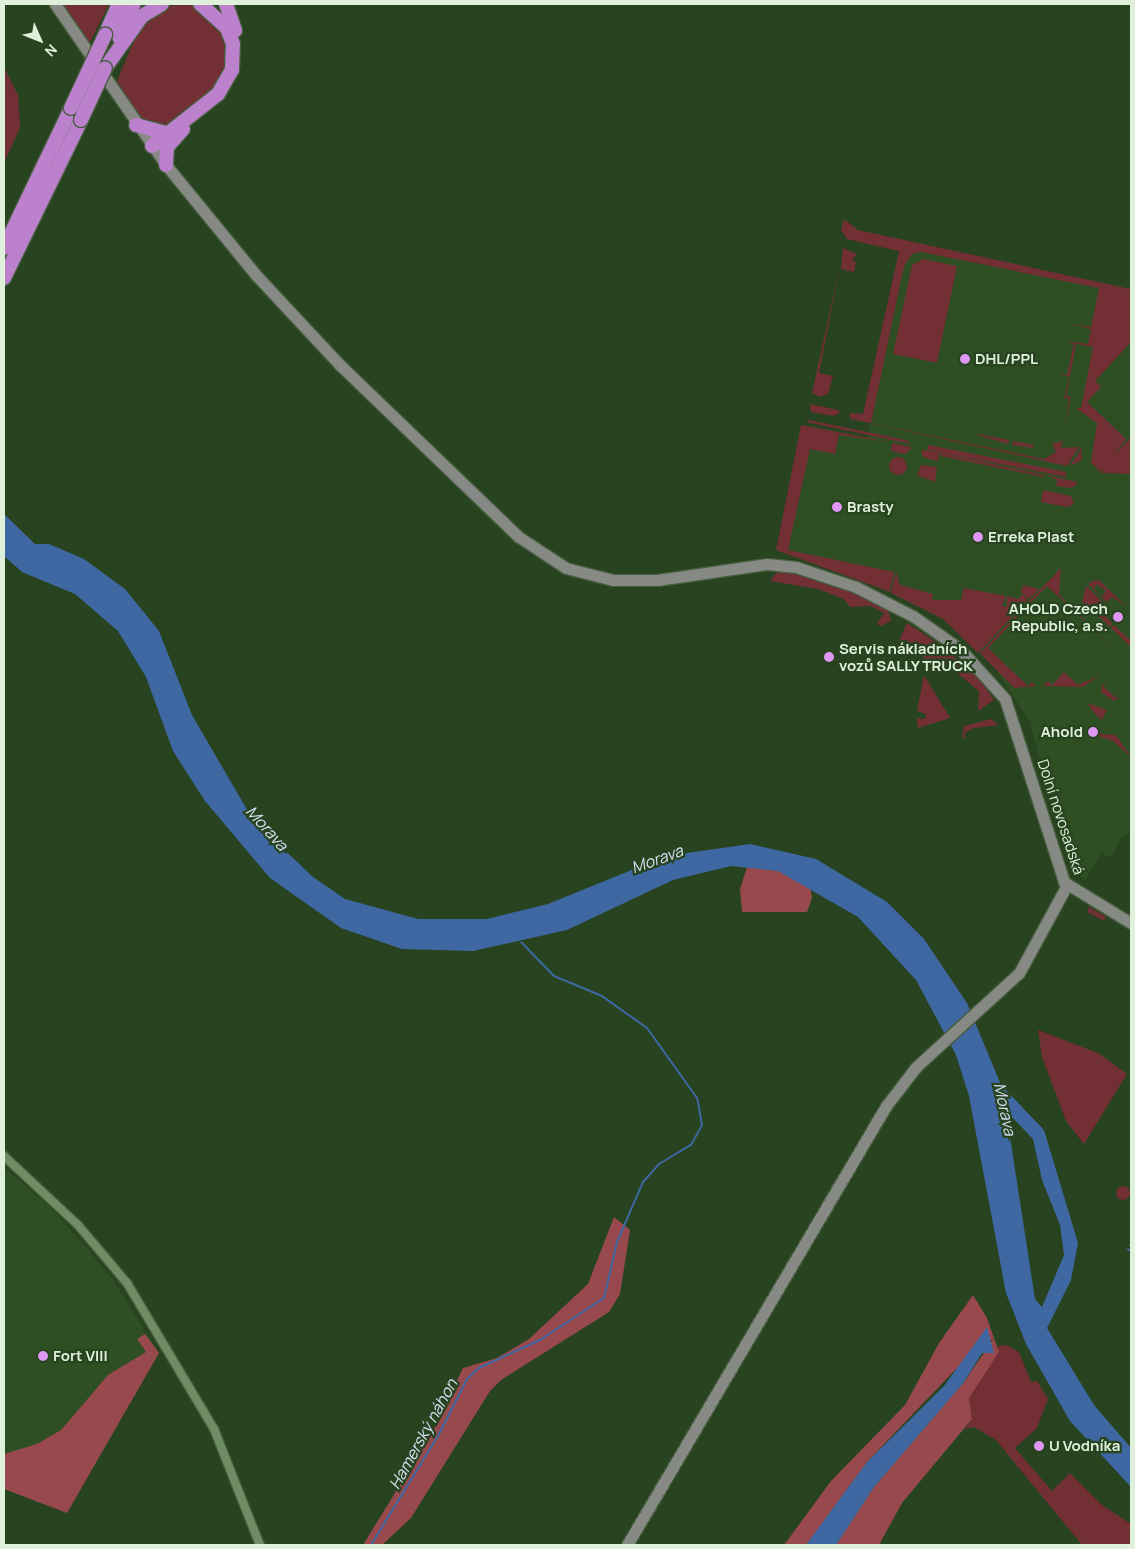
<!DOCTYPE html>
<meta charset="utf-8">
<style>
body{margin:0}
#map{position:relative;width:1135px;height:1549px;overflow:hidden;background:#28431f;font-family:Manrope,sans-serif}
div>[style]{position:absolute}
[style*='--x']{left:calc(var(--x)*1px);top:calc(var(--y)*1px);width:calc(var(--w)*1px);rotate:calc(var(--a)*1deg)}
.built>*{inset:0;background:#2e4e23}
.green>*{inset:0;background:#722f34;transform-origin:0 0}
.round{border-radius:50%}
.forest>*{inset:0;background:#97494d}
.water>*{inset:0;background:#3f68a3}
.stream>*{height:2px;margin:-1px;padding:0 1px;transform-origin:1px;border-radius:1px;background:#3f68a3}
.roads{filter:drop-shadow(1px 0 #455d3d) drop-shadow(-1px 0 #455d3d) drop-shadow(0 1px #455d3d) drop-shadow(0 -1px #455d3d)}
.minor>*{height:8px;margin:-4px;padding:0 4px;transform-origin:4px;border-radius:4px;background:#6f8d65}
.secondary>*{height:11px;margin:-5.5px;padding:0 5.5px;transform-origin:5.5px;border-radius:5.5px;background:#868984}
.motorway>*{height:14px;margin:-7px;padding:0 7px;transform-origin:7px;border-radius:7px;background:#bb81cd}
.bridges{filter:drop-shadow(1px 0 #455d3d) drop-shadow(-1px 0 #455d3d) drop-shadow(0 1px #455d3d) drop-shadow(0 -1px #455d3d)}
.motorway-bridge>*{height:14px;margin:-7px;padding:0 7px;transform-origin:7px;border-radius:7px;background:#bb81cd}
.dots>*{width:14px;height:14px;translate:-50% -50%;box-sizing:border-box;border:2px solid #28431f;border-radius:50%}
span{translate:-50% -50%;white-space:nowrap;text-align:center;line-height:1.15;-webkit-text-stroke:4.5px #28431f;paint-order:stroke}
.poi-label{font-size:15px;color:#e0f1db;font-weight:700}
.left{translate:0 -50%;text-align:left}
.right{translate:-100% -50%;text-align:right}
.street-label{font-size:15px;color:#e0f1db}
.water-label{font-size:16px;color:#d4e0f2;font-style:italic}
.frame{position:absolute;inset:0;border:5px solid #e0f1db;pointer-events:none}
.north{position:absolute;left:15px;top:15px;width:50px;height:50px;-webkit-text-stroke:4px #28431f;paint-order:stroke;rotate:134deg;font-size:14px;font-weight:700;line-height:20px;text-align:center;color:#e0f1db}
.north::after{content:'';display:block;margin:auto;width:18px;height:22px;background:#e0f1db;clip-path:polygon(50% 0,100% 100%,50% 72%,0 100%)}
</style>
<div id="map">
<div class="built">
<i style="clip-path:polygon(906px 246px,1131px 292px,1131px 833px,1121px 838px,1111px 858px,1101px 853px,1085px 881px,1071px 865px,1056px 824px,1030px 722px,995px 668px,943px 617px,862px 578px,785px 552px,811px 426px,867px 437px)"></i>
<i style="clip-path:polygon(4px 1167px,56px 1213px,109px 1274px,159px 1353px,67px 1513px,4px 1489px)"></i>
</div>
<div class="green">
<i style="clip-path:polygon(62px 4px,109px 4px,89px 44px)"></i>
<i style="clip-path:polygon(189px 4px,219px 22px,232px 57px,222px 84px,171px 127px,142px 121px,117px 82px,121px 71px,142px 23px,168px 6px)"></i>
<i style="clip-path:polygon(4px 67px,18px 95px,20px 128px,4px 163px)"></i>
<i style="clip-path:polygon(844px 219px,858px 230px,1131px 289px,1131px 342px,1095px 381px,1101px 387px,1087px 402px,1126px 439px,1100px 472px,1091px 463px,1097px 423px,1076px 408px,1081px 408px,1093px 347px,1076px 344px,1066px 396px,1071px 397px,1065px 426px,1069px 399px,1064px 398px,1069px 377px,1059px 374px,1067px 375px,1074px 344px,1066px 341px,1088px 344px,1091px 329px,1070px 324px,1091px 327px,1099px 288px,921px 252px,912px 254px,904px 266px,871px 423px,1044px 459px,1056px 452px,1052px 444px,1063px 441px,1061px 448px,1079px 447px,1067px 466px,851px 419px,849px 413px,863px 414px,899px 251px,847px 239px,841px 230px)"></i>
<i style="clip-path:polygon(843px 248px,857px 254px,852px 260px,856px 262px,854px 272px,841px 269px)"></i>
<i style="clip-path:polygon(923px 259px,957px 266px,937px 363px,893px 354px,912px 265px)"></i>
<i style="clip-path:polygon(841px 261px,819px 373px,833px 376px,828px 394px,820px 397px,812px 393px)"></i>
<i style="clip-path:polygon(810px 404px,838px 410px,840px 413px,833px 416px,811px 412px)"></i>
<i style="clip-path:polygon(809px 420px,906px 440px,911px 444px,806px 422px)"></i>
<i style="clip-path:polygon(801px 425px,890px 442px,839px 435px,835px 454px,810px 449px,788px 550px,894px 572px,890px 592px,776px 550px)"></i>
<i style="clip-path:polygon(977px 435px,977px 434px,1009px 440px,1008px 444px)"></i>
<i style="clip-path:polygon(1034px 437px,1033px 448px,1012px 445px,1013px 441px,1033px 445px)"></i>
<i style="clip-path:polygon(1131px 437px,1131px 474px,1102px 473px,1103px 466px)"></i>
<i style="clip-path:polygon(892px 443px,911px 447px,911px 449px,905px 454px,891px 451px)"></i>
<i style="left:928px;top:445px;width:141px;height:5px;rotate:11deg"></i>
<i style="clip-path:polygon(1081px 446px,1082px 460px,1070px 466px,1079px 452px)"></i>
<i style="clip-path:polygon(921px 450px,940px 453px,938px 461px,923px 457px)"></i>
<i style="clip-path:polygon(942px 453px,1044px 475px,1044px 477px,941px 456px)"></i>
<i class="round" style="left:889px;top:457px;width:18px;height:18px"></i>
<i style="clip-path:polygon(921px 465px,937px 467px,935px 482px,917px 475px)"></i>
<i style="clip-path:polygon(1046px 475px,1077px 482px,1077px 484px,1072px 488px,1056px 486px,1057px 480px)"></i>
<i style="clip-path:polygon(1043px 490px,1071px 496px,1074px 504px,1067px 507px,1041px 502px)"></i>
<i style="clip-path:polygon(1061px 568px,1059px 595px,1120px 654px,1047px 586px,988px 648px,1028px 686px,1032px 682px,1036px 686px,1014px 688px,980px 653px)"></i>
<i style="clip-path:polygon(778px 571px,809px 576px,872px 601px,888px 609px,891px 621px,881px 626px,877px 624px,884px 613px,871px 606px,850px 607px,844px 599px,818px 589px,770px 581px)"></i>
<i style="clip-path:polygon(896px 572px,900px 585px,933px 594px,932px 600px,961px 600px,964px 588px,1006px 596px,1002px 606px,1007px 607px,1007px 596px,1019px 599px,1022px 594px,1028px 600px,978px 653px,943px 619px,891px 593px)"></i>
<i style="clip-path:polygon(1095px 580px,1100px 581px,1127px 607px,1112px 597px,1107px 602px,1101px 597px,1106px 591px,1097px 584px,1094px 588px,1100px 596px,1088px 584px)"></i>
<i style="clip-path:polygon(1023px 585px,1039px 589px,1029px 599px,1021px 592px)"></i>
<i style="clip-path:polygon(1086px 586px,1105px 604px,1099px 610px,1112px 623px,1110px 627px,1082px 601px)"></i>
<i style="clip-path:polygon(907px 623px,944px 647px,982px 682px,994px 700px,978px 711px,979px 691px,939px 658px,930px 669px,925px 667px,927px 660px,899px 641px)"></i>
<i style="clip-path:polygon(1114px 625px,1131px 641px,1131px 647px,1111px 628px)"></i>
<i style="clip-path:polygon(1064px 672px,1078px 685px,1100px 675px,1083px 687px,1043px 686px,1048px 681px,1052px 685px)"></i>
<i style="clip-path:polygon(924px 675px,950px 718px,918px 728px,917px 718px,925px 719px,926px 714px,917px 711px)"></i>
<i style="clip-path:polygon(1106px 682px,1103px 686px,1116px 698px,1121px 695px,1114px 701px,1101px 692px,1102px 685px)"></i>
<i style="clip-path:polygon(1087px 703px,1107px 710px,1102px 720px,1097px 716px)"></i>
<i style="clip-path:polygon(991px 719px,999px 725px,974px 728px,964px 733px,966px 738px,962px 737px,964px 726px)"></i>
<i style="clip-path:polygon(1089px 733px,1116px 735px,1131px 757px,1113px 741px)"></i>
<i style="clip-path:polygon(1089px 907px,1106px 917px,1104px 921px,1087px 912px)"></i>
<i style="clip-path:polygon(1038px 1030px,1098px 1053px,1127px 1074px,1084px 1144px,1066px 1121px,1042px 1057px)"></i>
<i class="round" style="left:1116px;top:1186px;width:14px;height:14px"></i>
<i style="clip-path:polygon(1007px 1345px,1019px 1352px,1031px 1382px,1037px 1381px,1048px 1399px,1037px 1428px,1015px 1448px,1052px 1491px,1070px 1473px,1102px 1505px,1131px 1524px,1131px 1545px,1082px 1545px,996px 1440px,974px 1427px,965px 1429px,972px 1419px,969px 1398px,976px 1383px,999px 1346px)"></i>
</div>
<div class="forest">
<i style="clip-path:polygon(747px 867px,778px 871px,810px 885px,812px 898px,807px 912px,742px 912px,740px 889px)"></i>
<i style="clip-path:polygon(614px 1217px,630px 1230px,620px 1294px,609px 1312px,501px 1380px,490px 1391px,411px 1518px,382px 1545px,363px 1545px,433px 1431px,463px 1368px,497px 1358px,529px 1339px,588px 1284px)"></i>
<i style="clip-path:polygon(973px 1295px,987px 1318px,999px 1352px,969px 1398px,972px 1419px,902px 1503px,879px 1545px,836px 1545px,874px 1487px,964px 1382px,994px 1338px,957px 1368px,867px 1462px,806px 1545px,784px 1545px,831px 1481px,905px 1405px,939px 1343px)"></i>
<i style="clip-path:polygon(145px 1334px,159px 1353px,67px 1513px,4px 1489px,4px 1454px,37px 1444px,61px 1430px,108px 1375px,146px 1352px,137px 1339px)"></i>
</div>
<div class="water">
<i style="clip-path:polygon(evenodd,4px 514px,35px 544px,49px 544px,84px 559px,125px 589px,159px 631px,192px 715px,253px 820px,313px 877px,345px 899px,418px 919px,487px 919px,548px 904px,666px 856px,750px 844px,816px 859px,887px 902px,924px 939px,967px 1003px,1001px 1085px,1044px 1130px,1078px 1243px,1071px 1280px,1047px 1328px,1094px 1405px,1131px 1448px,1131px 1487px,1070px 1421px,1026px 1344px,1006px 1293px,969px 1096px,956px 1055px,916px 980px,858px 917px,778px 871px,731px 866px,673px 880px,567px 930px,473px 951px,402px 949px,341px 928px,270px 878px,205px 801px,173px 751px,146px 677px,118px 631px,75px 594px,22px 572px,4px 556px,4px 514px,1013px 1118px,1033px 1139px,1042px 1180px,1060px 1225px,1064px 1255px,1042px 1307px,1035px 1299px,1008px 1124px,1013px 1118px)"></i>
<i style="clip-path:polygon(987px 1327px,994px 1353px,982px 1353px,964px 1382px,874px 1487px,836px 1545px,806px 1545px,867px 1462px,944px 1386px)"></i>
</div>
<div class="stream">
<i style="--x:1130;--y:1245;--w:1;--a:45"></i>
<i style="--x:1128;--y:1249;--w:4;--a:34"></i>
<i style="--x:371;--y:1545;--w:130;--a:-58.5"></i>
<i style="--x:439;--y:1434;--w:62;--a:-63"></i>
<i style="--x:467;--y:1379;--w:16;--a:-43"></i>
<i style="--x:479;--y:1368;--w:67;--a:-24.7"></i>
<i style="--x:540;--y:1340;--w:77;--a:-33.3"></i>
<i style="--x:604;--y:1298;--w:57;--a:-76.9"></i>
<i style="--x:617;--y:1242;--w:65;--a:-66.6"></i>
<i style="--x:643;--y:1182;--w:24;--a:-48"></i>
<i style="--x:659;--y:1164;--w:37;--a:-31"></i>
<i style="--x:691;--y:1145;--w:23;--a:-61"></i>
<i style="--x:702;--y:1125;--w:27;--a:-100"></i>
<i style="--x:697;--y:1098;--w:86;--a:-125.5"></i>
<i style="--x:647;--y:1028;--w:55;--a:-144.6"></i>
<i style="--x:602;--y:996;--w:52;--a:-157.4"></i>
<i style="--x:554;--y:976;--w:47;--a:-134.1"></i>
</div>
<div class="roads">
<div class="minor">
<i style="--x:4;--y:1156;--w:101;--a:43"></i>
<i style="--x:78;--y:1225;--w:76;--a:49.8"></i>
<i style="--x:127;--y:1283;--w:170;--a:59.2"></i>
<i style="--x:214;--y:1429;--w:125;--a:68.4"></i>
</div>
<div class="secondary">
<i style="--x:55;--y:4;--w:196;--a:55.4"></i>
<i style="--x:166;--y:165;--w:142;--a:50.7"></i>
<i style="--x:256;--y:275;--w:123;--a:47"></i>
<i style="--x:340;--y:365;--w:248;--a:43.9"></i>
<i style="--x:519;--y:537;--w:56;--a:33.4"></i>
<i style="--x:566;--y:568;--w:49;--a:14.3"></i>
<i style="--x:613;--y:580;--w:44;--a:0"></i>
<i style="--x:657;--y:580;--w:111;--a:-8.3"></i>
<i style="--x:767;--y:564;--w:29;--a:6"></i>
<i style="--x:796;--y:567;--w:63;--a:18.4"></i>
<i style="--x:856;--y:587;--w:64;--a:27"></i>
<i style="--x:913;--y:616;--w:57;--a:35.1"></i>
<i style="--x:960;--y:649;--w:67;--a:48"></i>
<i style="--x:1005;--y:699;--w:192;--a:72.1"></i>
<i style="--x:1064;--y:882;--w:79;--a:31.5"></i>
<i style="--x:627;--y:1545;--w:510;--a:-59.46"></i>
<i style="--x:886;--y:1106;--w:49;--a:-52.4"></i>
<i style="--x:916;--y:1067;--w:139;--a:-42.4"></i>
<i style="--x:1019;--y:973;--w:100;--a:-61.4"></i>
</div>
<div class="motorway">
<i style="--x:226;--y:4;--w:28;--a:71"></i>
<i style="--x:105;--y:35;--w:34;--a:-66"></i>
<i style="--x:119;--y:37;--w:36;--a:-66"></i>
<i style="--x:105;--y:68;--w:64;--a:-54.6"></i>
<i style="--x:142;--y:16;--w:23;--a:-31"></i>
<i style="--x:136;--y:125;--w:30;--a:15"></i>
<i style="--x:152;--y:146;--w:84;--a:-38.2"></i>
<i style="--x:218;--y:94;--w:28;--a:-60"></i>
<i style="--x:232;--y:70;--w:26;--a:-88"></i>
<i style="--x:233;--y:44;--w:17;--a:-111"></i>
<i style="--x:227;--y:28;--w:36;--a:-138"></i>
<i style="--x:166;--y:165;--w:18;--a:-87"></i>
<i style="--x:167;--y:147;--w:24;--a:-48"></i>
<i style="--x:4;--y:248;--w:155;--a:-64.4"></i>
<i style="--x:4;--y:278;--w:176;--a:-64"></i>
</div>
</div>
<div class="bridges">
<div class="motorway-bridge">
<i style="--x:71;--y:108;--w:81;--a:-65"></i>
<i style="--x:81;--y:120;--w:57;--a:-65.2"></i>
</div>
</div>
<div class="dots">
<i style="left:965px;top:359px;background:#de98f3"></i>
<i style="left:837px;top:507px;background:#de98f3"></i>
<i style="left:978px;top:537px;background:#de98f3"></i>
<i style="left:1118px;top:617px;background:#de98f3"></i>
<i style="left:829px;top:657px;background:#de98f3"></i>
<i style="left:1093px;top:732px;background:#de98f3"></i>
<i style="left:43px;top:1356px;background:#de98f3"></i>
<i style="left:1039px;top:1446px;background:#de98f3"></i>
</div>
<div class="poi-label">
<span class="left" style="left:975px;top:359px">DHL/PPL</span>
<span class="left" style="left:847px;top:507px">Brasty</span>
<span class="left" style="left:988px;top:537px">Erreka Plast</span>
<span class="right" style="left:1108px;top:617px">AHOLD Czech<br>Republic, a.s.</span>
<span class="left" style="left:839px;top:657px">Servis nákladních<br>vozů SALLY TRUCK</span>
<span class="right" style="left:1083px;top:732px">Ahold</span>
<span class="left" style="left:53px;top:1356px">Fort VIII</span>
<span class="left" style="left:1049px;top:1446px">U Vodníka</span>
</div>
<div class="street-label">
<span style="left:1061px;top:817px;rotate:72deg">Dolní novosadská</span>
</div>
<div class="water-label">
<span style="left:267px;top:828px;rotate:48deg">Morava</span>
<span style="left:657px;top:859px;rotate:-20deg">Morava</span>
<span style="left:1005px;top:1109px;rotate:78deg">Morava</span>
<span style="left:423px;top:1434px;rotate:-61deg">Hamerský náhon</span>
</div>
<div class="frame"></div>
<div class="north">N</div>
</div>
